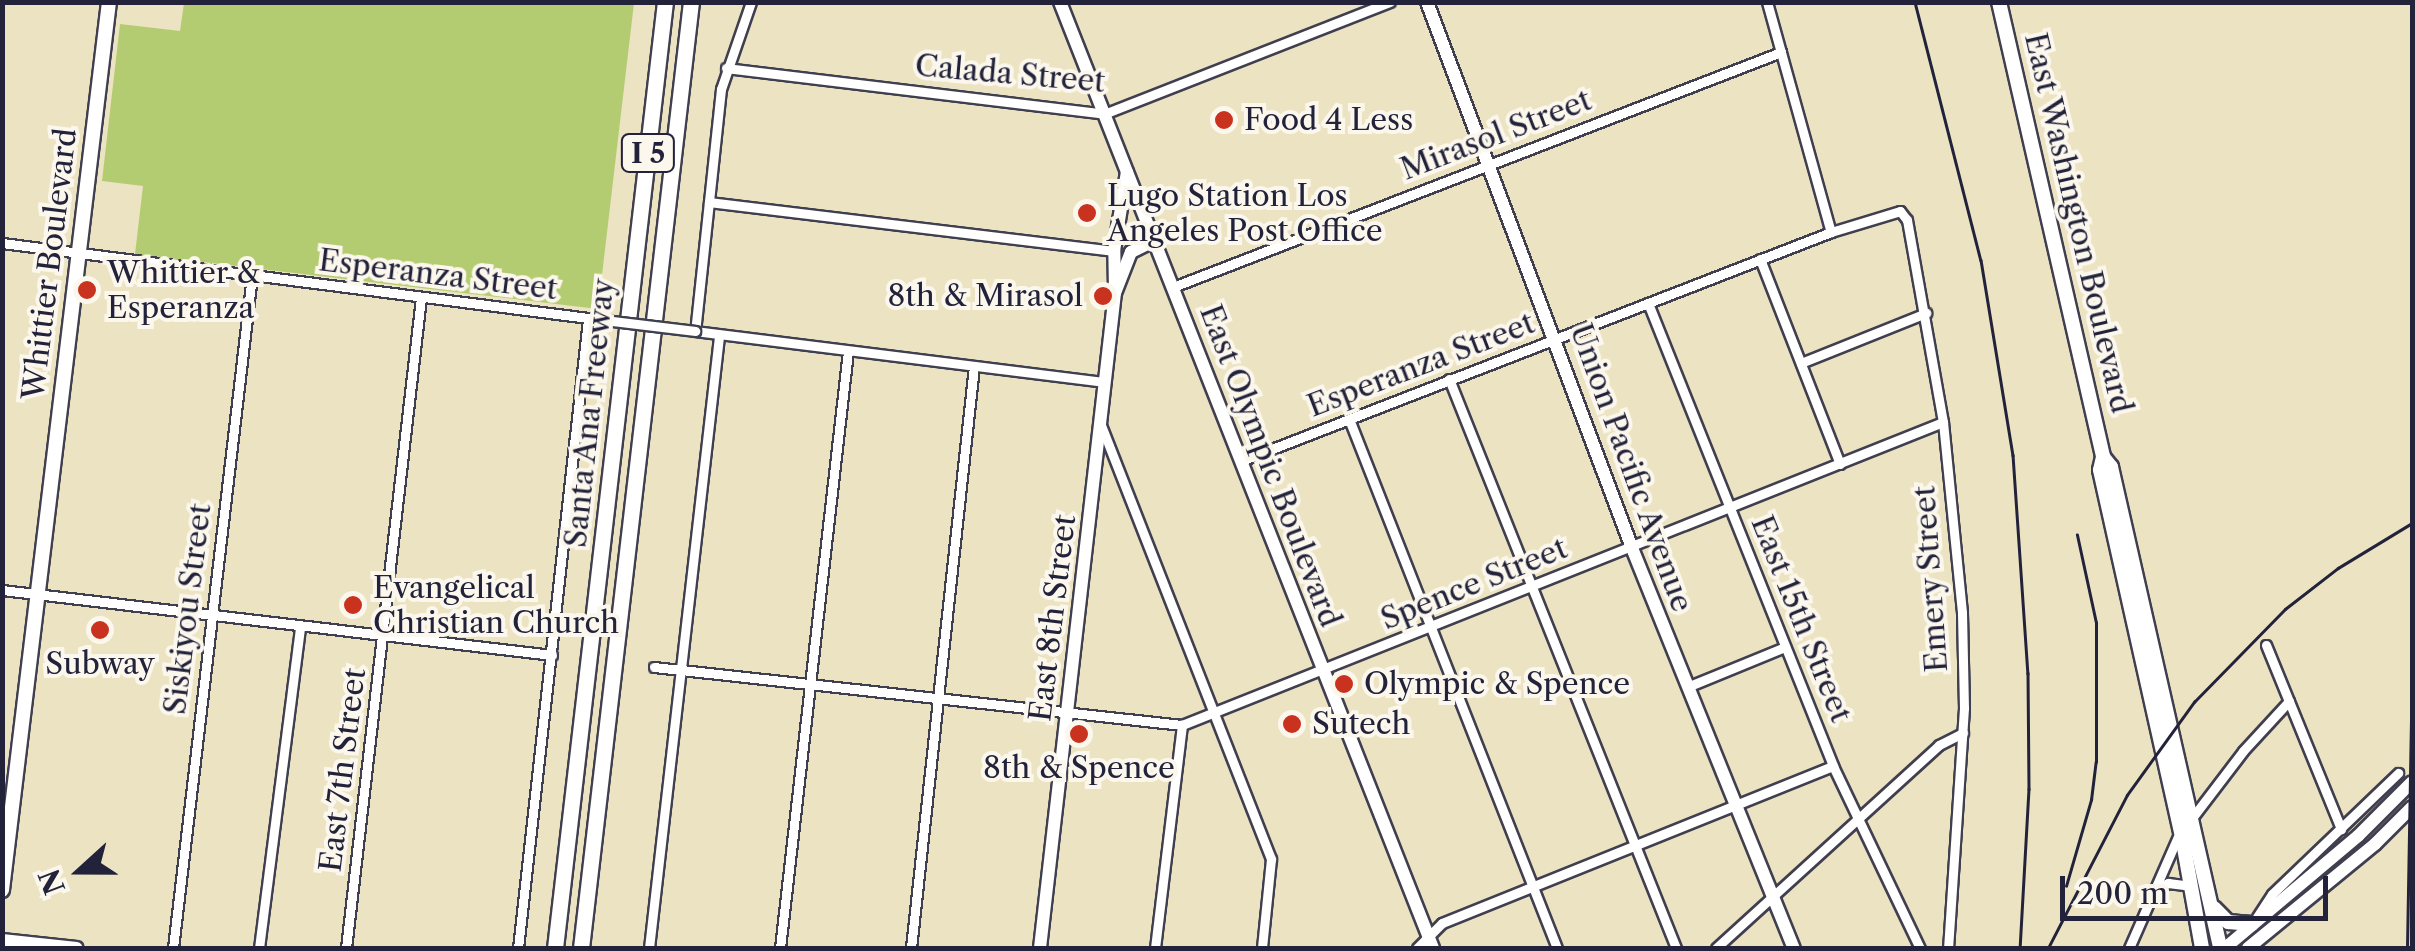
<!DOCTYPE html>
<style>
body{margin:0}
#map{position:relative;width:2415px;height:951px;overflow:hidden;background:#ece3c3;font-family:"Libre Caslon Text",serif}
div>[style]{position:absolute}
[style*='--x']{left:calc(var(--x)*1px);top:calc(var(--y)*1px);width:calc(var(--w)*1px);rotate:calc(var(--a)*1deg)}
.green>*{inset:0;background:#b4cc71}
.roads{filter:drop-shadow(2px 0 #403f4f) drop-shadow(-2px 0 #403f4f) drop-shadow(0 2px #403f4f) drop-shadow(0 -2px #403f4f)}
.street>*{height:9px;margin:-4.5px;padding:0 4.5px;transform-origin:4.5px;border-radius:4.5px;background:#fff}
.secondary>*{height:12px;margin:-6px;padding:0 6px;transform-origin:6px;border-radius:6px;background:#fff}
.primary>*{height:14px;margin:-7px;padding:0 7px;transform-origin:7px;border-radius:7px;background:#fff}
.highway>*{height:15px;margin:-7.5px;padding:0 7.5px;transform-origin:7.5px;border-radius:7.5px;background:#fff}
.rail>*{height:2.5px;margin:-1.25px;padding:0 1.25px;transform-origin:1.25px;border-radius:1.25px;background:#22223b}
.bridges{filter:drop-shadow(2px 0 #403f4f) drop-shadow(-2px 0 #403f4f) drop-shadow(0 2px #403f4f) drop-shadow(0 -2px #403f4f)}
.street-bridge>*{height:9px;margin:-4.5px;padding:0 4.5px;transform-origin:4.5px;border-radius:4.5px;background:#fff}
.dots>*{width:28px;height:28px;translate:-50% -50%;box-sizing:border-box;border:5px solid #fbf7ec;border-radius:50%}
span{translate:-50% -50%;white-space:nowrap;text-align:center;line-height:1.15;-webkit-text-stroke:8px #fbf7ec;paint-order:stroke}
.shield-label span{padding:2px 8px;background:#fbf7ec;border:2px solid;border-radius:8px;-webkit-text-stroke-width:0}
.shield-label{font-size:28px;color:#22223b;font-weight:700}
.street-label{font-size:30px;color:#22223b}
.poi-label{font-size:30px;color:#22223b}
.left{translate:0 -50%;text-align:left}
.right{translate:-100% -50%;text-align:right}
.frame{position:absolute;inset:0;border:5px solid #22223b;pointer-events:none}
.north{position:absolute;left:30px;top:821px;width:100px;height:100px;-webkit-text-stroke:8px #fbf7ec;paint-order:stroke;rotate:249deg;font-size:28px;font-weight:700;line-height:40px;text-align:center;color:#22223b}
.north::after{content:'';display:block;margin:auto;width:35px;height:45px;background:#22223b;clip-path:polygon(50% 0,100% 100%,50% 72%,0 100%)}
.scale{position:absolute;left:2060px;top:876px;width:268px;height:45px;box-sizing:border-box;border:5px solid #22223b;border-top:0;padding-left:12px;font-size:30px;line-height:35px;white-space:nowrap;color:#22223b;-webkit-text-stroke:8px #fbf7ec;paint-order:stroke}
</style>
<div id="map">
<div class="green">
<i style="clip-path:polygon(184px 3px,634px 3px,598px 309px,135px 254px,143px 186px,102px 181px,120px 24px,180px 31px)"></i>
</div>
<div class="roads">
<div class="street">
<i style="--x:751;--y:2;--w:92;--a:109"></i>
<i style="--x:721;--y:89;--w:243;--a:96.1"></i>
<i style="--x:695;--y:331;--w:413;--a:7.1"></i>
<i style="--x:1767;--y:2;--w:239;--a:74.5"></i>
<i style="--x:726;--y:68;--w:381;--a:6.9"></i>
<i style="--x:1104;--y:114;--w:307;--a:-21.4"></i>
<i style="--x:709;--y:202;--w:408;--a:6.9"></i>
<i style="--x:2;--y:243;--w:607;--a:7.29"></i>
<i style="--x:1760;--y:259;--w:220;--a:68.7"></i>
<i style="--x:1173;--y:287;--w:652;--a:-21.13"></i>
<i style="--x:1648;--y:303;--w:499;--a:68.2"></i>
<i style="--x:1833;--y:766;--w:202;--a:64.5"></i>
<i style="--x:1801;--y:363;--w:135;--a:-21.8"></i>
<i style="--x:1449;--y:379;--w:613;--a:68.25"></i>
<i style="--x:1349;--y:419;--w:568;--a:68.54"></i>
<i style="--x:1101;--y:425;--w:466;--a:68.6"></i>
<i style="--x:1271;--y:859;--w:89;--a:95.8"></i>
<i style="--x:1241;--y:461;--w:633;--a:-21.21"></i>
<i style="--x:1831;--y:232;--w:72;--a:-16.9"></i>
<i style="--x:1900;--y:211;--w:11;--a:52"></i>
<i style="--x:1907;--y:220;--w:205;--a:79.9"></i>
<i style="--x:1943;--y:422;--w:192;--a:84.3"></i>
<i style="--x:1962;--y:613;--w:95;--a:88.8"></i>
<i style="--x:1964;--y:708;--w:241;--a:93.8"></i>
<i style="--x:2;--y:590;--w:554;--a:6.74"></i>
<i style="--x:2266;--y:645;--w:199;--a:67.8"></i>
<i style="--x:654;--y:667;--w:531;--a:6.27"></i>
<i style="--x:1182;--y:725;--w:819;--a:-21.71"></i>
<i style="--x:1687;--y:687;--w:106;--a:-22.2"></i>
<i style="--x:2189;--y:822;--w:89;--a:-52.7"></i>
<i style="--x:2243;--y:751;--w:68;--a:-47.4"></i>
<i style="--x:2153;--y:890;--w:17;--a:-25"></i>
<i style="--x:2168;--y:883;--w:24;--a:7"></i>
<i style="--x:2257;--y:917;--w:27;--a:-57"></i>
<i style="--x:2272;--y:894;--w:175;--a:-43.8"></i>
<i style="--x:173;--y:948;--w:677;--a:-83.3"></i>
<i style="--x:259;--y:948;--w:323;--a:-82.7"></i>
<i style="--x:346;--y:948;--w:654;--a:-83.42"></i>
<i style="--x:518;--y:948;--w:633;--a:-83.65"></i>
<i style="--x:649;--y:948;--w:616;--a:-83.47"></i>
<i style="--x:780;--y:948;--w:601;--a:-83.5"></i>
<i style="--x:911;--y:948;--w:585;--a:-83.82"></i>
<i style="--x:1155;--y:948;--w:225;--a:-83.1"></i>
<i style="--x:1417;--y:948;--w:35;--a:-45"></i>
<i style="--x:1442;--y:923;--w:421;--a:-21.9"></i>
<i style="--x:1716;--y:948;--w:302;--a:-42.3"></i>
<i style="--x:1939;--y:745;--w:27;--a:-27"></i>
<i style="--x:2129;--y:948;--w:124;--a:-66.3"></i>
</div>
<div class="secondary">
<i style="--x:1060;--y:2;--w:1017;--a:68.48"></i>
<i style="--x:1427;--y:2;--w:583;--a:69.42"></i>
<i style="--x:1632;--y:548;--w:432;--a:68"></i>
<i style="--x:1115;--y:290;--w:39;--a:-91"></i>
<i style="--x:1114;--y:251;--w:80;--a:-80.7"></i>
<i style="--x:2;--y:940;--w:75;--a:6.1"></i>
<i style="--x:1040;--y:948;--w:659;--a:-83.47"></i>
<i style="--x:1115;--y:293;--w:44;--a:-68.7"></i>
<i style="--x:1131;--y:252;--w:28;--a:-26"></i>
<i style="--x:2225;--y:948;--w:174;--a:-40.1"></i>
<i style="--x:2358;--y:836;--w:76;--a:-45"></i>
<i style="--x:2248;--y:948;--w:164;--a:-39.3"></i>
<i style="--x:2375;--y:844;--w:52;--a:-45"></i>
</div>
<div class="primary">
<i style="--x:1999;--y:2;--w:467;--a:77.1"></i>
<i style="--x:2103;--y:457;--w:13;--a:103"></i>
<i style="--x:2100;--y:470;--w:370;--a:77.4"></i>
<i style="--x:2181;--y:831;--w:119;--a:79.8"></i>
<i style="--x:2103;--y:457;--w:13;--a:51"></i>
<i style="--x:2111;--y:467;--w:493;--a:77.2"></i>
<i style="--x:2;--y:890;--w:894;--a:-83.13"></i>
<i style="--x:2214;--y:908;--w:20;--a:45"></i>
<i style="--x:2228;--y:922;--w:24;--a:5"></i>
</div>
<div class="highway">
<i style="--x:555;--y:948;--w:952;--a:-83.37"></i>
<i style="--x:581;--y:948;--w:952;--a:-83.37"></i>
</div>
</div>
<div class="rail">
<i style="--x:1915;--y:2;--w:266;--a:75.7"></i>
<i style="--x:1981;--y:260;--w:198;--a:80.7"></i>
<i style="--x:2013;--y:455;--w:219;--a:86.1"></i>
<i style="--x:2028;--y:673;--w:116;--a:89.5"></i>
<i style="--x:2029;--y:789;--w:159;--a:93.2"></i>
<i style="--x:2066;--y:886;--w:90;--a:-73.8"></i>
<i style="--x:2091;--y:800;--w:38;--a:-83"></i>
<i style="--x:2096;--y:762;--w:139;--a:-90"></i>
<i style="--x:2096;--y:623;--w:90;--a:-102.2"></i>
<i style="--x:2048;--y:948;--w:172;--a:-62.7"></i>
<i style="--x:2127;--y:795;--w:115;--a:-54.2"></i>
<i style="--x:2194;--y:702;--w:130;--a:-45.6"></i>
<i style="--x:2285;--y:609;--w:67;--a:-37.7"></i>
<i style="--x:2338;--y:568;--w:87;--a:-31.3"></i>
<i style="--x:2407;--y:948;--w:295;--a:-89"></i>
</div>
<div class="bridges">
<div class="street-bridge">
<i style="--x:604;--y:320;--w:92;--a:6.9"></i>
</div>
</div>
<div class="dots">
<i style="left:1224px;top:120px;background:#c8321e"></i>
<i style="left:1087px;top:213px;background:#c8321e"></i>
<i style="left:87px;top:290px;background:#c8321e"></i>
<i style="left:1103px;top:296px;background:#c8321e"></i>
<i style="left:353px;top:605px;background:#c8321e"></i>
<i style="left:100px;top:630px;background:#c8321e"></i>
<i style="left:1344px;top:684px;background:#c8321e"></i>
<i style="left:1292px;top:724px;background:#c8321e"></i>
<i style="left:1079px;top:734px;background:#c8321e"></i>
</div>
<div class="shield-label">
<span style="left:648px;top:153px">I 5</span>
</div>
<div class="street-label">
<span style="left:1010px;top:74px;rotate:5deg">Calada Street</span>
<span style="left:1496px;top:135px;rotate:-21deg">Mirasol Street</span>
<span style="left:2078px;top:223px;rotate:77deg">East Washington Boulevard</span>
<span style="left:50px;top:264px;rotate:-83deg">Whittier Boulevard</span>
<span style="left:438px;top:275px;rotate:7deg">Esperanza Street</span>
<span style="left:1421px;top:365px;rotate:-21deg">Esperanza Street</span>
<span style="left:590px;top:413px;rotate:-84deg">Santa Ana Freeway</span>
<span style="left:1270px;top:466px;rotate:69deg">East Olympic Boulevard</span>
<span style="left:1631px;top:468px;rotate:70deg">Union Pacific Avenue</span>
<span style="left:1931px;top:579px;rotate:-94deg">Emery Street</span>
<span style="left:1474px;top:584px;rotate:-22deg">Spence Street</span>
<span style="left:188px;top:609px;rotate:-83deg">Siskiyou Street</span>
<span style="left:1053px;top:618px;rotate:-83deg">East 8th Street</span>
<span style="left:1801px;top:619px;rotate:68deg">East 15th Street</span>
<span style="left:343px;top:770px;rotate:-83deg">East 7th Street</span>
</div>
<div class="poi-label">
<span class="left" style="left:1244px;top:120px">Food 4 Less</span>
<span class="left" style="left:1107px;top:213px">Lugo Station Los<br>Angeles Post Office</span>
<span class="left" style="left:107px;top:290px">Whittier &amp;<br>Esperanza</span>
<span class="right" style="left:1083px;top:296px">8th &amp; Mirasol</span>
<span class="left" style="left:373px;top:605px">Evangelical<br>Christian Church</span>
<span style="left:100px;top:664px">Subway</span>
<span class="left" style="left:1364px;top:684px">Olympic &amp; Spence</span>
<span class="left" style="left:1312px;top:724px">Sutech</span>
<span style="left:1079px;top:768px">8th &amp; Spence</span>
</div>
<div class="frame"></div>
<div class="north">N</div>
<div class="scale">200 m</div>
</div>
